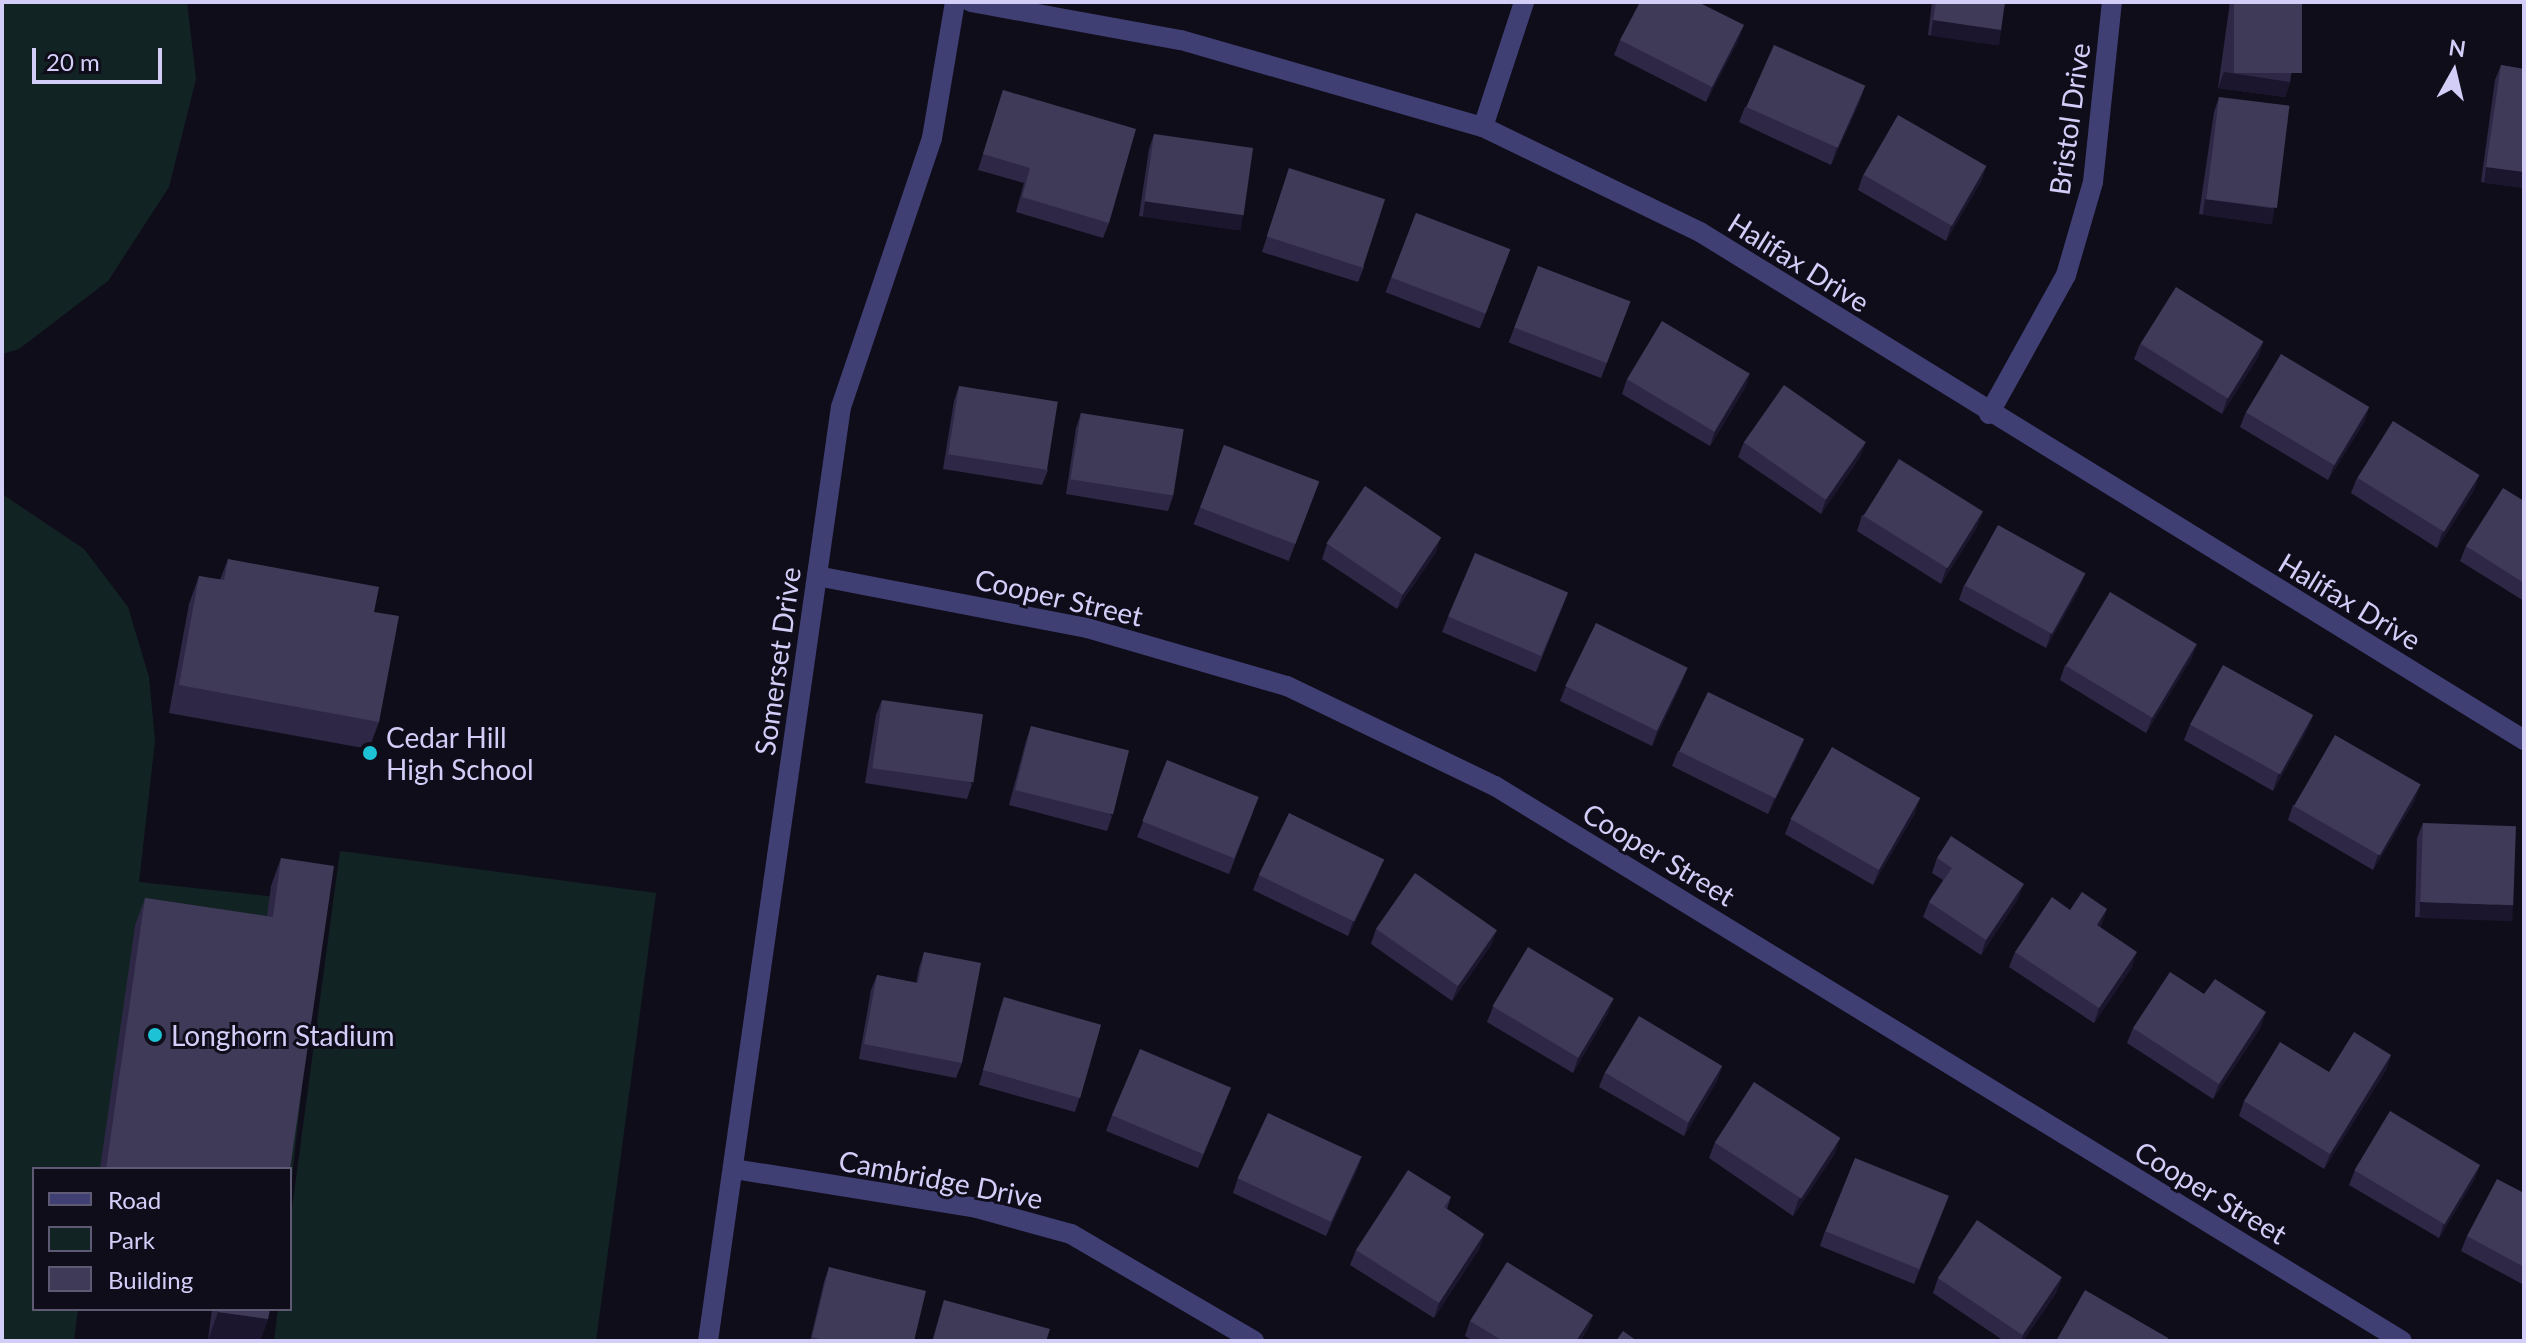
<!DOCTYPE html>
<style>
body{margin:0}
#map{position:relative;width:2526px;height:1343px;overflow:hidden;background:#100d1b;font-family:Lato,sans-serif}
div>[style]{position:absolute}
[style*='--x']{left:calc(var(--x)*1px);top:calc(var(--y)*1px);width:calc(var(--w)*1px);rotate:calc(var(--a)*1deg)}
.green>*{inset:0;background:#112423}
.minor>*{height:20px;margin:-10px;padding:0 10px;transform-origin:10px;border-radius:10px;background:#403f73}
.wall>*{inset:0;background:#2e2846;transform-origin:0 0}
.shaded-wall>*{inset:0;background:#1b162d;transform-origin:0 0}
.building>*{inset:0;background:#403a59;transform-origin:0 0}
.dots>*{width:22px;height:22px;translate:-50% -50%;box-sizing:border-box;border:4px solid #100d1b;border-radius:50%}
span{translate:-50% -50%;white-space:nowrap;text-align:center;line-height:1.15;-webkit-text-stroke:6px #100d1b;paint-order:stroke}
.street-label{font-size:28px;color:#d2cef8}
.poi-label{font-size:28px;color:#d2cef8}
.left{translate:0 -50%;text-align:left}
.frame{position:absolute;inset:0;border:4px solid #d2cef8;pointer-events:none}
.legend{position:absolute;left:32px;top:1167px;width:260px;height:144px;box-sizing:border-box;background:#100d1b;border:2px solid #5e5a73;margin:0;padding:10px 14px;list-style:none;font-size:24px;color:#d2cef8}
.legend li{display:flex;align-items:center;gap:16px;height:40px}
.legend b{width:40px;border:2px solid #5e5a73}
.north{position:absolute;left:2414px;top:32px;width:80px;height:80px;-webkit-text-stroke:6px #100d1b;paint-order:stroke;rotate:8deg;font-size:22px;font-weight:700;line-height:32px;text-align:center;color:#d2cef8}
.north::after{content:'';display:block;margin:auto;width:28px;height:36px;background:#d2cef8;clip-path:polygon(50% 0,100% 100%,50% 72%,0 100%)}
.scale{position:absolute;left:32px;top:48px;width:130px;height:36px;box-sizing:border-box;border:4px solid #d2cef8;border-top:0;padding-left:10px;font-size:24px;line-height:28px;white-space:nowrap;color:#d2cef8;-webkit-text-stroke:6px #100d1b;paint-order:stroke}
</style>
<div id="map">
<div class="green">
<i style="clip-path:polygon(2px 2px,187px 2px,196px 79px,169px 187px,108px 281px,19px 349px,2px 354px)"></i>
<i style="clip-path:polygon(2px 494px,84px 549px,128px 607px,149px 677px,155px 741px,139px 882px,322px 902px,290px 1196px,290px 1169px,34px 1169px,34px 1309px,78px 1309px,74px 1341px,2px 1341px)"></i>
<i style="clip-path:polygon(340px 851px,656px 893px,596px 1341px,274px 1341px,278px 1309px,290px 1309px,290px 1223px)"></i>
</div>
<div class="minor">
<i style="--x:971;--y:2;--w:213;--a:10.3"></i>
<i style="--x:1181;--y:40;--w:314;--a:16.1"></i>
<i style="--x:1483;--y:127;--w:241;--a:25.8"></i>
<i style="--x:1700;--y:232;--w:968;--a:31.65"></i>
<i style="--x:1483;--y:127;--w:132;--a:-71.8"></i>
<i style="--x:1989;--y:414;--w:159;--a:-61"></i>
<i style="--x:2066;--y:275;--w:97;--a:-73.8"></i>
<i style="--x:2093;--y:182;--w:181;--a:-84"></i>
<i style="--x:817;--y:576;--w:275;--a:10.9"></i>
<i style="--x:1087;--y:628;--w:208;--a:16.2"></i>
<i style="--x:1287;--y:686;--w:231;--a:25.7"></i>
<i style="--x:1495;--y:786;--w:1063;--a:31.46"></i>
<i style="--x:734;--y:1169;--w:246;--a:9.1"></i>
<i style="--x:977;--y:1208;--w:98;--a:15.5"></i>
<i style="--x:1071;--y:1234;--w:212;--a:30.3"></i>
<i style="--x:708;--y:1341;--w:943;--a:-81.9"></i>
<i style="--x:841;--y:407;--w:284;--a:-71.3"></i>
<i style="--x:932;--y:138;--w:138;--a:-80.4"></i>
</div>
<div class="wall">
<i style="clip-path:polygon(1932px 2px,2005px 2px,1996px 45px,1928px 35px)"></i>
<i style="clip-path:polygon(2230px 2px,2302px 2px,2290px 82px,2285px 97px,2218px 88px)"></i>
<i style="clip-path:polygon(1620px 40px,1738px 41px,1706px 102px,1614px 55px)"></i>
<i style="clip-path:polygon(2501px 65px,2524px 69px,2524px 188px,2481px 182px,2495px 80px)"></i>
<i style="clip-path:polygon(1003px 90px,1109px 223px,1103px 238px,1016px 212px,1024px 183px,978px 170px)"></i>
<i style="clip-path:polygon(2219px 97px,2274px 209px,2269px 224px,2199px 214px,2214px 112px)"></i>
<i style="clip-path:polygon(1860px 101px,1831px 165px,1739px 122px,1745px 107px)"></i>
<i style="clip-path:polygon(1154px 134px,1238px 230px,1139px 216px,1149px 149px)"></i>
<i style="clip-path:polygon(1986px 166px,1981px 181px,1946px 241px,1858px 190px,1863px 175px)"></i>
<i style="clip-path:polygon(1289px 168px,1364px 267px,1358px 282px,1262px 252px)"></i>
<i style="left:1416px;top:213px;width:101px;height:85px;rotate:21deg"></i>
<i style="left:1538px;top:266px;width:99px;height:82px;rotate:21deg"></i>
<i style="clip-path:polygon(2263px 342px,2258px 357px,2222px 414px,2134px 359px,2140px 344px)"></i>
<i style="clip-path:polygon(1750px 373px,1745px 388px,1710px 446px,1622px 394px,1627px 379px)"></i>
<i style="clip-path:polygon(959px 386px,1048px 470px,1042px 485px,943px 469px,954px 401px)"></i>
<i style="clip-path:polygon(2369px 407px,2364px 422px,2328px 480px,2240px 427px,2246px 412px)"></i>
<i style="clip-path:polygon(1081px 413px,1173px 496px,1168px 511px,1066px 494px,1076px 428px)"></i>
<i style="clip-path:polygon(1744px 442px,1860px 457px,1821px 514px,1738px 457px)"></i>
<i style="left:1224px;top:445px;width:102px;height:85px;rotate:21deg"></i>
<i style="clip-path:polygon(2479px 475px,2474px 490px,2437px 548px,2351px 493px,2357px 478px)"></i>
<i style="clip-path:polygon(2524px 501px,2524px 601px,2460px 561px,2466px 546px)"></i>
<i style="clip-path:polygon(1862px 515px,1977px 527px,1941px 584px,1857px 531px)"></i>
<i style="clip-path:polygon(1327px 544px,1436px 552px,1397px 609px,1322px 559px)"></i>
<i style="clip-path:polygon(228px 559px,374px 612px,379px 722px,369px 749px,169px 713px,189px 604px,199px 576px,220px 580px)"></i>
<i style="clip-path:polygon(1964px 585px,2079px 589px,2046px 648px,1959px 600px)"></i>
<i style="clip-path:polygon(1568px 593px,1536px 672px,1442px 632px,1448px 617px)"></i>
<i style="clip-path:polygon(2197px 644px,2191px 659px,2146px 733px,2060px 680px,2065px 665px)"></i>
<i style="clip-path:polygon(1682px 682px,1652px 746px,1560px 701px,1566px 686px)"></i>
<i style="clip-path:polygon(882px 700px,972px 784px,967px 799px,865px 783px,876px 715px)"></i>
<i style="clip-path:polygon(2313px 715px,2307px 730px,2273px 791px,2184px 740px,2190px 725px)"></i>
<i style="clip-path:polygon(1031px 726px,1112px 816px,1107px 831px,1009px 805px,1026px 741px)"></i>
<i style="clip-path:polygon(1678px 751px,1798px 755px,1768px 814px,1672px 766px)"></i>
<i style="clip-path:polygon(2415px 800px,2373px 870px,2288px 820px,2293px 805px)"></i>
<i style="clip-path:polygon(1253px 812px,1229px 874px,1137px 837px,1143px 822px)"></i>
<i style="clip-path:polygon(1915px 813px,1873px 885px,1785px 834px,1791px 819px)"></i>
<i style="clip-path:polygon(2423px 823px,2508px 920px,2415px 917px,2417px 838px)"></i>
<i style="clip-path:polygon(281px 858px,290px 1169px,100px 1169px,135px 926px,145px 898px,267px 916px,271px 886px)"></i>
<i style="clip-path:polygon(1937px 858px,2018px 899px,1981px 955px,1923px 917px,1929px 902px,1943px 880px,1932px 873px)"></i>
<i style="clip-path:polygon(1378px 874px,1348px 936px,1253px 890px,1259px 875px)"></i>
<i style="clip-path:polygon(2070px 910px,2102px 924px,2100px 927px,2132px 967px,2094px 1023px,2009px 967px,2015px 952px)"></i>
<i style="clip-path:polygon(1376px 929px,1491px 945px,1452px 1001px,1371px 944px)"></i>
<i style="clip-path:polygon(924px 952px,962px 1063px,956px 1078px,859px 1059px,871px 990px,877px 975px,916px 983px,919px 968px)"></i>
<i style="clip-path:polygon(2204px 994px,2261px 1027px,2213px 1099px,2127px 1043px,2133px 1028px)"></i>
<i style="clip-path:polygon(1004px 997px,1080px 1096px,1075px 1112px,979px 1085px,999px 1012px)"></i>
<i style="clip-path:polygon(1493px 1007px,1608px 1013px,1573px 1073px,1487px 1022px)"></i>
<i style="clip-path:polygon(2391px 1055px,2386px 1070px,2324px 1169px,2239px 1116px,2244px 1101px,2329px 1072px)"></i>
<i style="clip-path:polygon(1722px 1066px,1717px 1081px,1684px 1136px,1599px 1087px,1605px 1072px)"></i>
<i style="clip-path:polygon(1225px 1103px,1198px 1168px,1106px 1131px,1112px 1115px)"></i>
<i style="clip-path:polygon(1715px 1142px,1835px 1153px,1793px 1216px,1709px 1158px)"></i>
<i style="clip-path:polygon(1362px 1156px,1356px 1172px,1326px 1236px,1233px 1193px,1238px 1178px)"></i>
<i style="clip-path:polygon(2480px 1165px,2474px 1180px,2439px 1238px,2349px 1185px,2355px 1170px)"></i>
<i style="clip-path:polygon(2524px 1193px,2524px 1285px,2461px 1251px,2467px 1236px)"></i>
<i style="clip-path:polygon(1949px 1196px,1914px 1284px,1820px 1246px,1825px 1231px)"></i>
<i style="clip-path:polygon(1451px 1197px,1447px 1209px,1484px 1234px,1479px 1249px,1434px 1318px,1350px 1265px,1356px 1250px)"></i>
<i style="clip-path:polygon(829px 1267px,914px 1341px,810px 1341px,824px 1282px)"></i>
<i style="clip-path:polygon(2062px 1277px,2056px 1293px,2023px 1341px,2004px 1341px,1933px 1293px,1938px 1278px)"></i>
<i style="clip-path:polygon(944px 1300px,1046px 1341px,932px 1341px)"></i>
<i style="clip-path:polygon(212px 1309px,270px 1309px,268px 1319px,260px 1341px,218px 1341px,208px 1340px)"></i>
<i style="clip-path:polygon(1593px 1315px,1587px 1330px,1580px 1341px,1473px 1341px,1465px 1336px,1470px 1321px)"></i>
</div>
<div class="shaded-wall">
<i style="left:1933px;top:20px;width:69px;height:16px;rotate:8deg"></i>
<i style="clip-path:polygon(1744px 25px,1738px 41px,1706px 102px,1712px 87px)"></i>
<i style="clip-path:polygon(2224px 72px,2290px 82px,2285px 97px,2218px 88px)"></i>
<i style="clip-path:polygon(1865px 86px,1860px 101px,1831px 165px,1836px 150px)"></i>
<i style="clip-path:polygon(1986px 166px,1981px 181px,1946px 241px,1951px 226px)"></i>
<i style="left:2486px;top:167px;width:38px;height:16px;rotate:7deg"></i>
<i style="left:2205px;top:199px;width:70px;height:16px;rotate:8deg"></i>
<i style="left:1145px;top:201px;width:99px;height:16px;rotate:8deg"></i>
<i style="clip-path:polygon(2263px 342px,2258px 357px,2222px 414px,2227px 399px)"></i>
<i style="clip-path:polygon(1750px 373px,1745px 388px,1710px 446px,1715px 431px)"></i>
<i style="clip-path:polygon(2369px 407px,2364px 422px,2328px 480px,2334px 465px)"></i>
<i style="clip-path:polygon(1866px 442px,1860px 457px,1821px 514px,1826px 499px)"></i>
<i style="clip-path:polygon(2479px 475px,2474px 490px,2437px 548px,2442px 533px)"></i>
<i style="clip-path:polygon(1983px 512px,1977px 527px,1941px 584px,1946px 569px)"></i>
<i style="clip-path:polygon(1441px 537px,1436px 552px,1397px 609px,1403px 594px)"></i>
<i style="clip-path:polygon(2085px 574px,2079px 589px,2046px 648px,2051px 633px)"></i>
<i style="clip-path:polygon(2197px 644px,2191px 659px,2146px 733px,2152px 718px)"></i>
<i style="clip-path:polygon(1688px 667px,1682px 682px,1652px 746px,1657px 731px)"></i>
<i style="clip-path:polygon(2313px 715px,2307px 730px,2273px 791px,2278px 775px)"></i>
<i style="clip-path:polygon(1804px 739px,1798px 755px,1768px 814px,1774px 799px)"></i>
<i style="clip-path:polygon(2420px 785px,2415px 800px,2373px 870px,2378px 855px)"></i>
<i style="clip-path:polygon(1920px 798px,1915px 813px,1873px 885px,1879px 870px)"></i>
<i style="clip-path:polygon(1384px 859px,1378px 874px,1348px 936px,1353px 921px)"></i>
<i style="clip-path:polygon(2024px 884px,2018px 899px,1981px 955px,1986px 940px)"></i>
<i style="left:2420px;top:902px;width:93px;height:16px;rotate:2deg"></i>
<i style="clip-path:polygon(2107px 909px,2102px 924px,2091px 940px,2097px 925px)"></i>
<i style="clip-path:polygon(1497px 930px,1491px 945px,1452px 1001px,1458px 986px)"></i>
<i style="clip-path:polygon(2137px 952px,2132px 967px,2094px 1023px,2099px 1008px)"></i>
<i style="clip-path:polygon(1614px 998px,1608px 1013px,1573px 1073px,1578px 1058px)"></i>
<i style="clip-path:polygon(2266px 1012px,2261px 1027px,2213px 1099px,2219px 1084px)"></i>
<i style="clip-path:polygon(2391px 1055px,2386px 1070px,2324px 1169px,2330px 1154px)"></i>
<i style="clip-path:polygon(1722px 1066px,1717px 1081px,1684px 1136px,1689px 1121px)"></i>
<i style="clip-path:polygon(1840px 1138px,1835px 1153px,1793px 1216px,1798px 1201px)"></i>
<i style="clip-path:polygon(1362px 1156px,1356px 1172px,1326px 1236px,1332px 1221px)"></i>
<i style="clip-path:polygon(2480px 1165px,2474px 1180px,2439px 1238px,2444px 1223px)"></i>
<i style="clip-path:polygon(1484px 1234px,1479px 1249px,1434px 1318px,1439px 1303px)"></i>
<i style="clip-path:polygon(2062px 1277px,2056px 1293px,2023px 1341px,2021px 1341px,2023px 1335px)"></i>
<i style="clip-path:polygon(218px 1312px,268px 1319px,260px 1341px,218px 1341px,208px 1340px)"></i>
<i style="clip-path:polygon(1593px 1315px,1587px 1330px,1580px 1341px,1576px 1341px)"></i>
</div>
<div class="building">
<i style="clip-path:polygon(1640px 2px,1698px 2px,1744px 25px,1712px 87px,1620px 40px)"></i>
<i style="clip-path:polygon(1936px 2px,2005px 2px,2001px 30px,1933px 20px)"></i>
<i style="left:2234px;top:2px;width:68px;height:71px"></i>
<i style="left:1774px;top:45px;width:100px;height:68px;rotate:24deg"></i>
<i style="clip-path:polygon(2501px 65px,2524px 69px,2524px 172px,2486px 167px)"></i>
<i style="clip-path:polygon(1003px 90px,1136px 129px,1109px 223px,1022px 197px,1030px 168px,983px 154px)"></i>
<i style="left:2219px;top:97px;width:71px;height:103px;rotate:7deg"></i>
<i style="left:1898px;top:115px;width:102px;height:69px;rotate:30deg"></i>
<i style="left:1154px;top:134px;width:100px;height:68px;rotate:8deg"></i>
<i style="left:1289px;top:168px;width:101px;height:72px;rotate:18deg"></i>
<i style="left:1416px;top:213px;width:101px;height:69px;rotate:21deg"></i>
<i style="left:1538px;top:266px;width:99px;height:66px;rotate:21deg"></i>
<i style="left:2176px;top:287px;width:103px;height:67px;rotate:32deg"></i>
<i style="left:1662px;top:321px;width:102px;height:68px;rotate:31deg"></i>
<i style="left:2281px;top:354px;width:103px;height:68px;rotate:31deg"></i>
<i style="left:1784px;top:385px;width:100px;height:70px;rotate:35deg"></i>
<i style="left:959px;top:386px;width:100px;height:69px;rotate:9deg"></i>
<i style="left:1081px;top:413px;width:104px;height:67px;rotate:9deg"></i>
<i style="left:2393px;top:421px;width:102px;height:67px;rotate:32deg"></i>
<i style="left:1224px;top:445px;width:102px;height:67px;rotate:21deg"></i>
<i style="left:1899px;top:459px;width:99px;height:67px;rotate:32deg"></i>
<i style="left:1365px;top:486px;width:92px;height:69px;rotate:34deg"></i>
<i style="clip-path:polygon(2503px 488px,2524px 501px,2524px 583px,2466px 546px)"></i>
<i style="left:1998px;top:525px;width:100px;height:69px;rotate:29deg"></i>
<i style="left:1475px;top:553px;width:101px;height:69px;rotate:23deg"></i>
<i style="clip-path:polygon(228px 559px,379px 587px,374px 612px,399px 616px,379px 722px,179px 685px,199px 576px,224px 580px)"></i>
<i style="left:2110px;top:592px;width:101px;height:86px;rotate:31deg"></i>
<i style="left:1596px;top:623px;width:102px;height:70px;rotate:26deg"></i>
<i style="left:2223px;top:665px;width:103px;height:68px;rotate:29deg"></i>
<i style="left:1708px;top:692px;width:107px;height:66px;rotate:26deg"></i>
<i style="left:882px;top:700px;width:102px;height:69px;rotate:8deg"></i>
<i style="left:1031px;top:726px;width:101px;height:66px;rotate:14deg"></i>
<i style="left:2335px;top:735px;width:99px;height:82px;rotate:30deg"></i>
<i style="left:1832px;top:747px;width:102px;height:83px;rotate:30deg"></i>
<i style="left:1167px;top:760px;width:99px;height:66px;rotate:22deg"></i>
<i style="left:1289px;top:813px;width:106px;height:69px;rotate:26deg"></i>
<i style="left:2423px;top:823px;width:93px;height:79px;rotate:2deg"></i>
<i style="clip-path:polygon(1951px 836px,2024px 884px,1986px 940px,1929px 902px,1952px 868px,1937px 858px)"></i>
<i style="clip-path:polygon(281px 858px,334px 866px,290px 1169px,106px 1169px,145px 898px,273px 917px)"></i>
<i style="left:1415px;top:873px;width:100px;height:68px;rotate:35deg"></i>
<i style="clip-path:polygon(2082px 892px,2107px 909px,2097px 925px,2137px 952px,2099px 1008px,2015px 952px,2052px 897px,2070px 910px)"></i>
<i style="left:1528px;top:947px;width:100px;height:69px;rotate:31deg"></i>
<i style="clip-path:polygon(924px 952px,981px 963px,962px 1063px,864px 1044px,877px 975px,918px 983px)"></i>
<i style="clip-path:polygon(2170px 972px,2204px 994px,2215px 979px,2266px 1012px,2219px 1084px,2133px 1028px)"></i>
<i style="left:1004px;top:997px;width:101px;height:76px;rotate:16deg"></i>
<i style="left:1639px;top:1016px;width:97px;height:66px;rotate:31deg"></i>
<i style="clip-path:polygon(2354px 1032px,2391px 1055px,2330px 1154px,2244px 1101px,2280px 1042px,2329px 1072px)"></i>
<i style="left:1140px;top:1049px;width:99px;height:72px;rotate:23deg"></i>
<i style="left:1754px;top:1082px;width:103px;height:72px;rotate:33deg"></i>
<i style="left:2390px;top:1111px;width:105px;height:69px;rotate:31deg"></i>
<i style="left:1268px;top:1113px;width:103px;height:72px;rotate:25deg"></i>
<i style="left:1855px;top:1158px;width:101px;height:79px;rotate:22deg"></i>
<i style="clip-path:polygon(1408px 1170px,1451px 1197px,1444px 1207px,1484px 1234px,1439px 1303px,1356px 1250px)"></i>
<i style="clip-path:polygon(2497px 1179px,2524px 1193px,2524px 1267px,2467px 1236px)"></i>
<i style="left:1977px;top:1220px;width:102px;height:70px;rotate:34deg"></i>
<i style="clip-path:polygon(1507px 1262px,1593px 1315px,1576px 1341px,1503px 1341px,1470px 1321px)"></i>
<i style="clip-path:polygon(829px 1267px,926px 1291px,914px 1341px,828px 1341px,812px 1337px)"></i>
<i style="clip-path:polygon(2085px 1290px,2168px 1338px,2167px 1341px,2056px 1341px)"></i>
<i style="clip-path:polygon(944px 1300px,1050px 1329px,1046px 1341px,933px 1341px)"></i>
<i style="clip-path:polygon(218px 1309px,270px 1309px,268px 1319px,218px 1312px)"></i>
<i style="clip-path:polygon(1623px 1331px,1637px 1341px,1616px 1341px)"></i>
</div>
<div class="dots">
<i style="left:370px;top:753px;background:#1dc3d5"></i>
<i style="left:155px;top:1035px;background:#1dc3d5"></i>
</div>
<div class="street-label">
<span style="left:2069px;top:119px;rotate:-82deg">Bristol Drive</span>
<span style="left:1799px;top:262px;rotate:32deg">Halifax Drive</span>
<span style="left:1059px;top:597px;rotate:13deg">Cooper Street</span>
<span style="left:2350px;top:601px;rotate:31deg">Halifax Drive</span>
<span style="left:777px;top:661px;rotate:-82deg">Somerset Drive</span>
<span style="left:1659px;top:854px;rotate:31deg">Cooper Street</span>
<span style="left:941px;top:1179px;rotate:11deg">Cambridge Drive</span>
<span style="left:2211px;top:1192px;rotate:31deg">Cooper Street</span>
</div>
<div class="poi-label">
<span class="left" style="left:386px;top:753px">Cedar Hill<br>High School</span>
<span class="left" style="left:171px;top:1035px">Longhorn Stadium</span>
</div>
<div class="frame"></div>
<ul class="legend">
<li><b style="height:10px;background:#403f73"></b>Road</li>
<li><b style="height:22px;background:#112423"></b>Park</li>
<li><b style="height:22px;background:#403a59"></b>Building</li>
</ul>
<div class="north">N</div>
<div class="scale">20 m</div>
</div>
